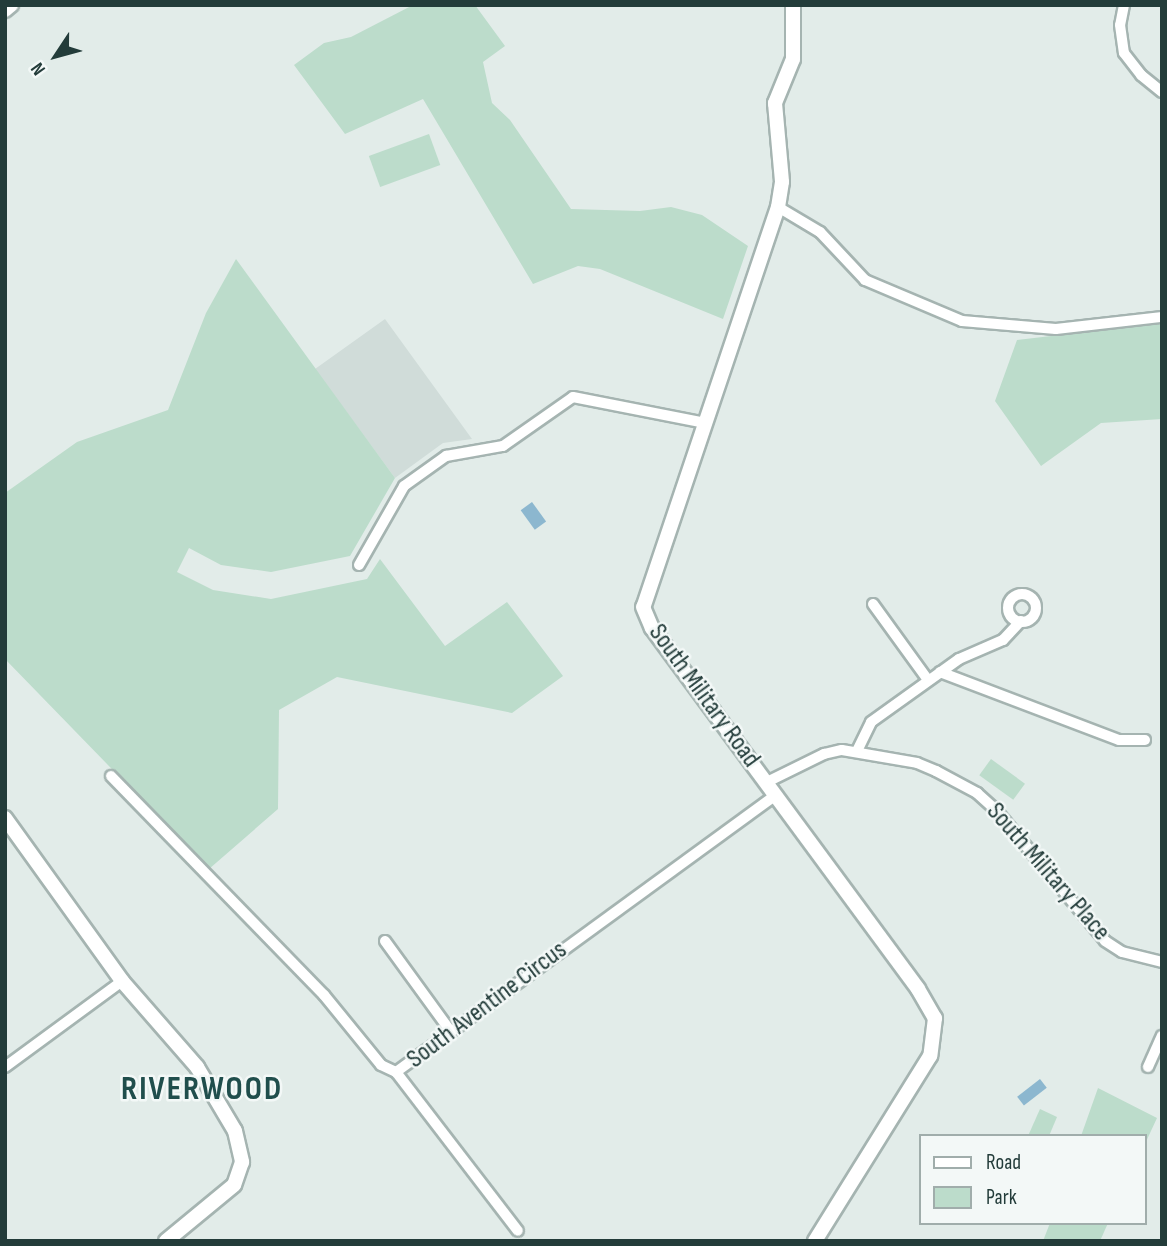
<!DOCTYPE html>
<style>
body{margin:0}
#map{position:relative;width:1167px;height:1246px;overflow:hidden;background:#e2ece9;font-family:"Sofia Sans Condensed",sans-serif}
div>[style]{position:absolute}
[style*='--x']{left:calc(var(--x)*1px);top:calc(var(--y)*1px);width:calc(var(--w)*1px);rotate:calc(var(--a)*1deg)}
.built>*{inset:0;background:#d0dcd9}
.green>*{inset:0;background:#bcdccb;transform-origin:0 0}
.water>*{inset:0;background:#8cb7cf;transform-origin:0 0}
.roads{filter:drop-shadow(2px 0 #a5b4b1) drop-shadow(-2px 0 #a5b4b1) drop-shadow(0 2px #a5b4b1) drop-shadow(0 -2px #a5b4b1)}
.minor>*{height:10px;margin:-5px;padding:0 5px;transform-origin:5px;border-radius:5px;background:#fff}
.minor>.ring{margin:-5px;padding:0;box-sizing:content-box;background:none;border:10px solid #fff;border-radius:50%}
.tertiary>*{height:14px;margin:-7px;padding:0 7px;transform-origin:7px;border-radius:7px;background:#fff}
span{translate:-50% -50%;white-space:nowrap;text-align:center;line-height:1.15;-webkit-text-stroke:5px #f3f8f7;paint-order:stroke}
.street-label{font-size:26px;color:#233c3a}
.district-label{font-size:33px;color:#204e4c;font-weight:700;letter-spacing:2px}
.frame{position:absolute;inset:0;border:7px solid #233c3a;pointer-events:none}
.legend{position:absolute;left:919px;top:1134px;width:228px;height:91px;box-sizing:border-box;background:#f3f8f7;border:2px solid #a0adab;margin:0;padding:9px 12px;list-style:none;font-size:21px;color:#233c3a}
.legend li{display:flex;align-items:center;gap:14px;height:35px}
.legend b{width:35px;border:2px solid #a0adab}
.north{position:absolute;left:21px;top:21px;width:70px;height:70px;-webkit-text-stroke:5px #f3f8f7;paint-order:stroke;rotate:234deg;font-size:19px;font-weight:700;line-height:28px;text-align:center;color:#233c3a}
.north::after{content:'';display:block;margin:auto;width:24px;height:32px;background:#233c3a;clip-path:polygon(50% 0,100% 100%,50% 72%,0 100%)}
</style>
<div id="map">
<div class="built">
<i style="clip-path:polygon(385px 319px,472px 439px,443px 443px,395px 478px,315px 369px)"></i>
</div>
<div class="green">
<i style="clip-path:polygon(413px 5px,475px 5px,505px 46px,483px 62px,492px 103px,510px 120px,571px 209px,640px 211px,671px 207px,702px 215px,748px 246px,723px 319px,600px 269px,578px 266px,533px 284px,423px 99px,345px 134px,294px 65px,324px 43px,351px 37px)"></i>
<i style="left:429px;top:134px;width:33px;height:64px;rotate:70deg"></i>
<i style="clip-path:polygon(236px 259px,395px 478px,350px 556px,271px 572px,221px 565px,189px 548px,177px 572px,213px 590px,271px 599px,367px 579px,380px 559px,445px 646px,507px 602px,563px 676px,512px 713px,337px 677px,279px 710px,278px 809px,209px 869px,5px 659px,5px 493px,77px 442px,168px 410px,206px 313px)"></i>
<i style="clip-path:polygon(1162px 323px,1162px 419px,1101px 423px,1041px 466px,995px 401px,1017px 340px)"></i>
<i style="left:991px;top:759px;width:42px;height:20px;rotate:36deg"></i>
<i style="clip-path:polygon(1098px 1088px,1157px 1118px,1144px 1146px,1144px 1136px,1081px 1136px)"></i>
<i style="clip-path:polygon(1040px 1109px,1057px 1117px,1049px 1136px,1028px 1136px)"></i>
<i style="clip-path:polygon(1050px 1223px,1108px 1223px,1100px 1241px,1043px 1241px)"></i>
</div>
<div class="water">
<i style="left:532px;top:502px;width:24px;height:14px;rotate:54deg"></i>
<i style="left:1040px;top:1079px;width:11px;height:29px;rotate:52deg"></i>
</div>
<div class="roads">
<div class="minor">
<i style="--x:1124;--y:5;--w:20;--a:101"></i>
<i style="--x:1120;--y:25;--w:28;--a:82"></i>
<i style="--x:1124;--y:53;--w:28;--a:52"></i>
<i style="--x:1141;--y:75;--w:27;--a:39"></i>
<i style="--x:778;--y:207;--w:49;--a:30.8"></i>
<i style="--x:820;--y:232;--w:66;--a:46.8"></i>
<i style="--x:865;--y:280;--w:105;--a:22.9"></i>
<i style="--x:962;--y:321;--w:94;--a:4.9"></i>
<i style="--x:1056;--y:329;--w:107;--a:-6.5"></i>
<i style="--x:359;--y:565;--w:91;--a:-60.3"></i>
<i style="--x:404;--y:486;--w:52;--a:-35.5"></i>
<i style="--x:446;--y:456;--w:58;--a:-10"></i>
<i style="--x:503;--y:446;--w:85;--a:-35"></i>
<i style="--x:573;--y:397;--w:135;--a:11.1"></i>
<i class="ring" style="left:1008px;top:594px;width:18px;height:18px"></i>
<i style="--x:873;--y:604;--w:94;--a:54.1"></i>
<i style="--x:940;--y:672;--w:191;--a:20.8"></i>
<i style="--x:1119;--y:740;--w:26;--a:0"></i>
<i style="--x:857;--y:751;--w:32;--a:-64"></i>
<i style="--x:871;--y:722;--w:108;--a:-35.6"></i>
<i style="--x:959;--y:659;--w:48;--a:-23.4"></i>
<i style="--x:1003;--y:640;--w:26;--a:-47"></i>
<i style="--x:111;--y:776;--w:305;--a:45.8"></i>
<i style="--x:324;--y:995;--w:90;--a:50.8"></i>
<i style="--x:381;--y:1065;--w:17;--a:25"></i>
<i style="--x:396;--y:1072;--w:200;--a:52.5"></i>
<i style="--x:767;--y:782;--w:64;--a:-26.2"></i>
<i style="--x:824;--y:754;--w:18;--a:-13"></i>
<i style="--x:842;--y:750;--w:76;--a:9.8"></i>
<i style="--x:917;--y:763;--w:21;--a:23"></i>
<i style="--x:936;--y:771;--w:47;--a:28.2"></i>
<i style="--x:977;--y:793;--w:25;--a:42"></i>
<i style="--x:996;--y:810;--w:170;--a:50.2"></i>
<i style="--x:1105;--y:941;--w:20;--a:33"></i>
<i style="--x:1122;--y:952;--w:41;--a:14"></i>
<i style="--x:385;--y:941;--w:109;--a:54"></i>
<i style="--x:5;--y:1067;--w:145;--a:-36.3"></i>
<i style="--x:1148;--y:1067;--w:34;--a:-66"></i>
<i style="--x:396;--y:1072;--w:470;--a:-36.1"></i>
</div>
<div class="tertiary">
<i style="--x:793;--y:5;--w:54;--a:90"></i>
<i style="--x:793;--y:59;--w:48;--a:112.2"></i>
<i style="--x:775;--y:103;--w:79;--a:84.9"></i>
<i style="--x:782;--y:182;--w:25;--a:99"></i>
<i style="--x:778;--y:207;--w:422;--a:108.6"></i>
<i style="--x:643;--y:607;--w:23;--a:67"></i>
<i style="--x:652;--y:628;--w:448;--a:53.6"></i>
<i style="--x:918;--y:989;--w:34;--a:60"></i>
<i style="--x:935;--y:1018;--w:38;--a:97"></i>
<i style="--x:930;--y:1056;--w:218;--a:121.9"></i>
<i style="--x:5;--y:10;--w:8;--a:-40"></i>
<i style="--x:5;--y:818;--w:201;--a:54.3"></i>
<i style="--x:122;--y:981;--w:114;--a:48.9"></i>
<i style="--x:197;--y:1067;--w:74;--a:59.3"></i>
<i style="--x:235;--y:1131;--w:32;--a:77"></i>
<i style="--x:242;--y:1162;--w:24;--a:109"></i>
<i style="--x:234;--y:1185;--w:88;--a:140.5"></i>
</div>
</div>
<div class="street-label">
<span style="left:704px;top:696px;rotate:54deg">South Military Road</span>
<span style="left:1048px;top:872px;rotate:49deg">South Military Place</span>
<span style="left:487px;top:1005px;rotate:-37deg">South Aventine Circus</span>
</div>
<div class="district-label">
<span style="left:202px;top:1090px">RIVERWOOD</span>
</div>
<div class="frame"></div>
<ul class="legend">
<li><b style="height:9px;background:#fff"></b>Road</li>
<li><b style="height:19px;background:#bcdccb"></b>Park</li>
</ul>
<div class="north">N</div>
</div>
